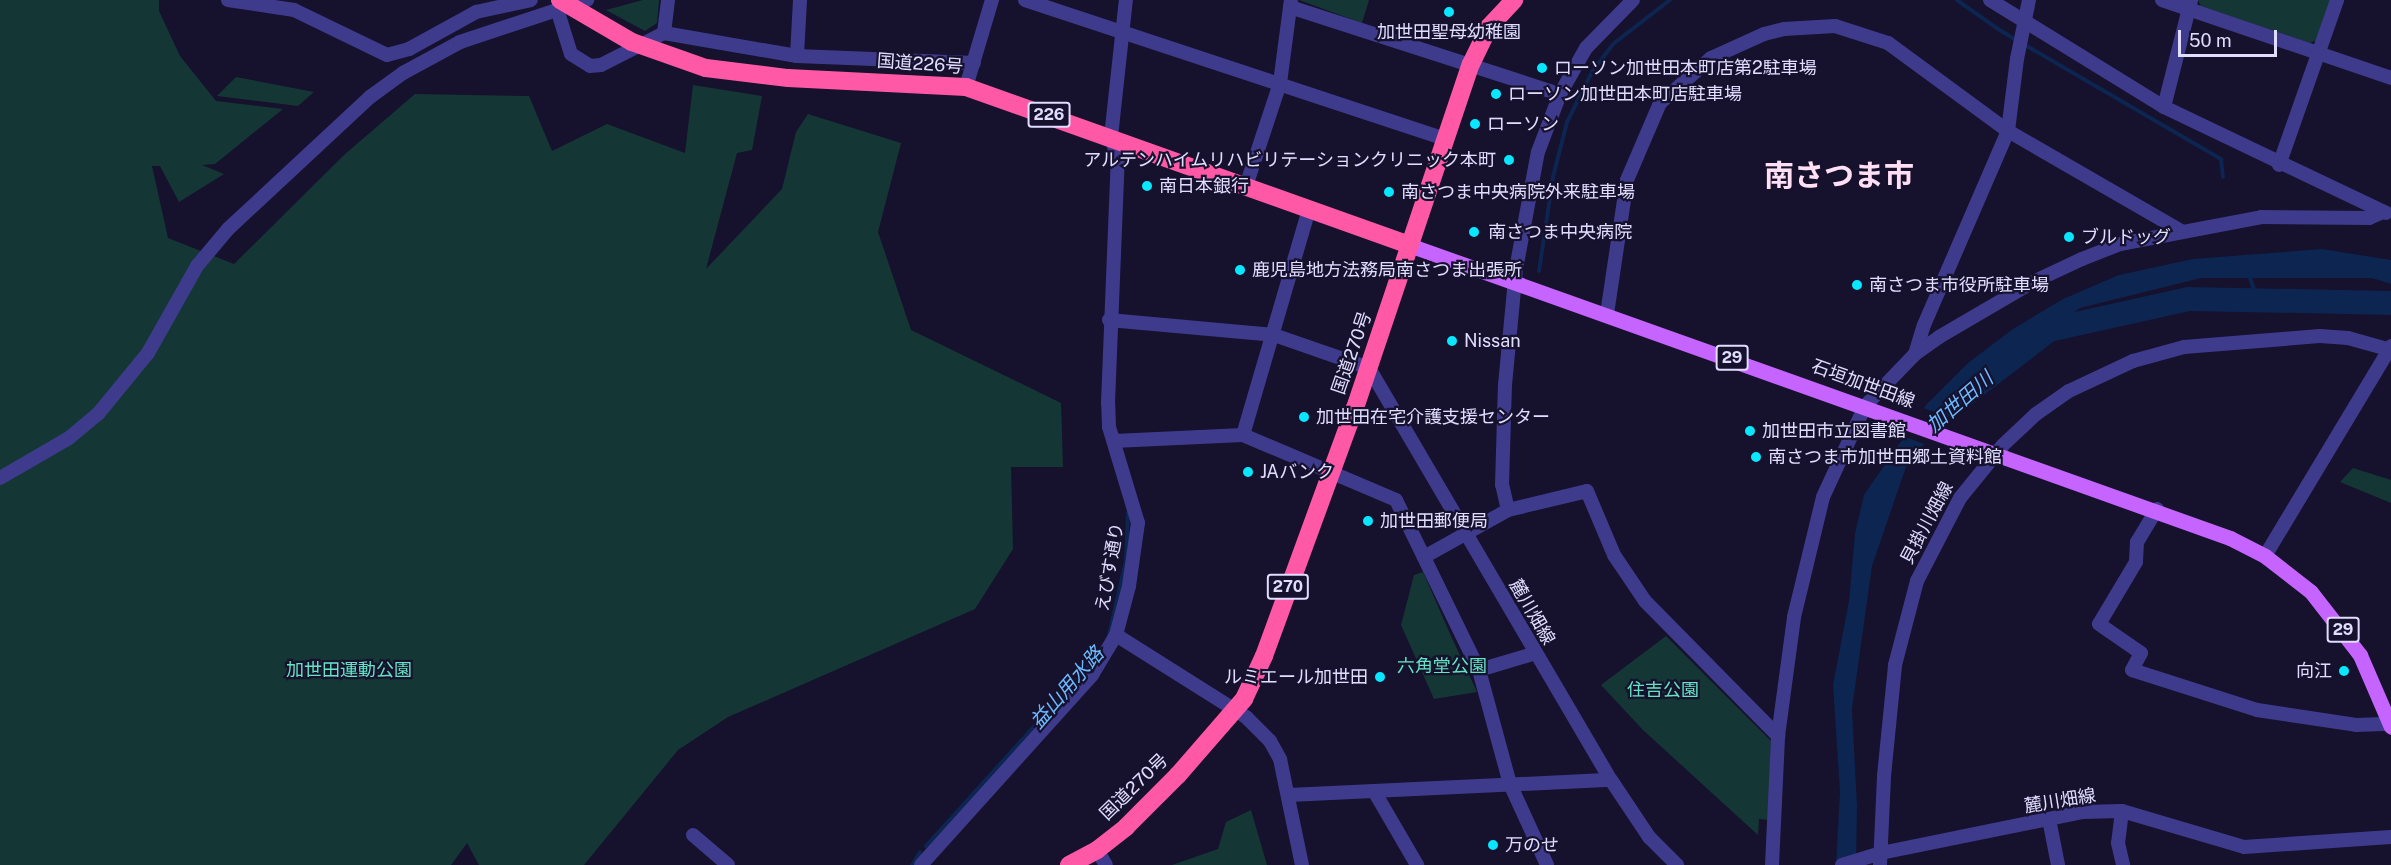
<!DOCTYPE html>
<meta charset="utf-8">
<style>
body{margin:0}
#map{position:relative;width:2391px;height:865px;overflow:hidden;background:#16112d;font-family:"Public Sans","Noto Sans JP",sans-serif}
div>[style]{position:absolute}
[style*='--x']{left:calc(var(--x)*1px);top:calc(var(--y)*1px);width:calc(var(--w)*1px);rotate:calc(var(--a)*1deg)}
.green>*{inset:0;background:#143736}
.water>*{inset:0;background:#0c2551}
.pier>*{inset:0;background:#16112d}
.stream>*{height:4px;margin:-2px;padding:0 2px;transform-origin:2px;border-radius:2px;background:#0c2551}
.river>*{height:24px;margin:-12px;padding:0 12px;transform-origin:12px;border-radius:12px;background:#0c2551}
.minor>*{height:14px;margin:-7px;padding:0 7px;transform-origin:7px;border-radius:7px;background:#3e3b8d}
.major>*{height:15px;margin:-7.5px;padding:0 7.5px;transform-origin:7.5px;border-radius:7.5px;background:#c564ff}
.highway>*{height:18px;margin:-9px;padding:0 9px;transform-origin:9px;border-radius:9px;background:#ff58a7}
.dots>*{width:16px;height:16px;translate:-50% -50%;box-sizing:border-box;border:3px solid #16112d;border-radius:50%}
span{translate:-50% -50%;white-space:nowrap;text-align:center;line-height:1.15;-webkit-text-stroke:4.5px #16112d;paint-order:stroke}
.shield-label span{padding:2px 4px;background:#16112d;border:2px solid;border-radius:4px;-webkit-text-stroke-width:0}
.shield-label{font-size:16px;color:#e1ddff;font-weight:700}
.poi-label{font-size:18px;color:#e1ddff}
.left{translate:0 -50%;text-align:left}
.right{translate:-100% -50%;text-align:right}
.street-label{font-size:18px;color:#e1ddff}
.park-label{font-size:18px;color:#63e4c4}
.water-label{font-size:20px;color:#6bbaff;font-style:italic}
.town-label{font-size:30px;color:#ffdff3;font-weight:700}
.scale{position:absolute;left:2178px;top:30px;width:99px;height:27px;box-sizing:border-box;border:3px solid #e1ddff;border-top:0;padding-left:8px;font-size:18px;line-height:21px;white-space:nowrap;color:#e1ddff;-webkit-text-stroke:4px #16112d;paint-order:stroke}
</style>
<div id="map">
<div class="green">
<i style="clip-path:polygon(0 0,159px 0,159px 11px,180px 56px,216px 101px,283px 109px,215px 164px,202px 165px,224px 174px,179px 202px,160px 166px,152px 166px,168px 238px,234px 264px,344px 155px,415px 94px,529px 96px,552px 151px,607px 124px,685px 153px,693px 85px,762px 96px,752px 150px,737px 153px,706px 269px,782px 189px,796px 132px,808px 114px,901px 143px,878px 232px,911px 330px,1061px 403px,1063px 467px,1011px 467px,1013px 549px,975px 609px,728px 717px,678px 750px,584px 865px,479px 865px,467px 843px,451px 865px,0 865px)"></i>
<i style="clip-path:polygon(643px 0,659px 0,657px 23px,645px 31px,606px 10px)"></i>
<i style="clip-path:polygon(1299px 0,1369px 0,1362px 23px)"></i>
<i style="clip-path:polygon(2198px 0,2331px 0,2317px 40px,2310px 43px,2201px 6px)"></i>
<i style="clip-path:polygon(236px 77px,314px 92px,298px 106px,217px 96px)"></i>
<i style="clip-path:polygon(2353px 468px,2391px 480px,2391px 503px,2340px 482px)"></i>
<i style="clip-path:polygon(1423px 572px,1451px 636px,1477px 692px,1434px 699px,1401px 625px,1414px 575px)"></i>
<i style="clip-path:polygon(1666px 636px,1771px 741px,1768px 820px,1759px 819px,1758px 835px,1643px 730px,1601px 685px)"></i>
<i style="clip-path:polygon(1251px 810px,1267px 865px,1172px 865px,1218px 849px,1226px 822px)"></i>
</div>
<div class="water">
<i style="clip-path:polygon(2322px 249px,2391px 260px,2391px 284px,2372px 278px,2201px 278px,2080px 308px,1994px 368px,1952px 409px,1906px 467px,1872px 566px,1852px 709px,1857px 806px,1856px 865px,1836px 865px,1840px 792px,1833px 685px,1849px 601px,1855px 533px,1864px 495px,1926px 405px,1968px 363px,2013px 329px,2063px 299px,2119px 275px,2193px 259px)"></i>
</div>
<div class="pier">
<i style="clip-path:polygon(1920px 407px,1949px 417px,1927px 445px,1900px 435px)"></i>
</div>
<div class="stream">
<i style="--x:1957;--y:0;--w:54;--a:35.2"></i>
<i style="--x:2001;--y:31;--w:255;--a:30.2"></i>
<i style="--x:2221;--y:159;--w:18;--a:84"></i>
<i style="--x:1539;--y:271;--w:95;--a:-81.5"></i>
<i style="--x:1553;--y:177;--w:57;--a:-75.7"></i>
<i style="--x:1567;--y:122;--w:56;--a:-63.4"></i>
<i style="--x:1592;--y:72;--w:35;--a:-53"></i>
<i style="--x:1613;--y:44;--w:72;--a:-37.7"></i>
<i style="--x:2249;--y:275;--w:24;--a:71"></i>
<i style="--x:1109;--y:635;--w:76;--a:-77.1"></i>
<i style="--x:1126;--y:561;--w:48;--a:-87.6"></i>
<i style="--x:926;--y:846;--w:248;--a:-47.9"></i>
<i style="--x:912;--y:865;--w:15;--a:-58"></i>
</div>
<div class="river">
<i style="--x:1951;--y:405;--w:123;--a:-37.4"></i>
<i style="--x:2049;--y:330;--w:143;--a:-12.5"></i>
<i style="--x:2189;--y:299;--w:202;--a:1.1"></i>
</div>
<div class="minor">
<i style="--x:228;--y:0;--w:67;--a:8.6"></i>
<i style="--x:294;--y:10;--w:103;--a:25.8"></i>
<i style="--x:387;--y:55;--w:23;--a:-15"></i>
<i style="--x:409;--y:49;--w:77;--a:-28.9"></i>
<i style="--x:476;--y:12;--w:56;--a:-12.3"></i>
<i style="--x:800;--y:0;--w:56;--a:93.1"></i>
<i style="--x:797;--y:56;--w:177;--a:2.3"></i>
<i style="--x:1025;--y:0;--w:443;--a:18.3"></i>
<i style="--x:1990;--y:0;--w:204;--a:31.6"></i>
<i style="--x:2164;--y:107;--w:246;--a:25.5"></i>
<i style="--x:2162;--y:0;--w:242;--a:18.8"></i>
<i style="--x:1290;--y:7;--w:284;--a:17.9"></i>
<i style="--x:557;--y:9;--w:47;--a:72.7"></i>
<i style="--x:571;--y:54;--w:22;--a:32"></i>
<i style="--x:590;--y:66;--w:11;--a:-5"></i>
<i style="--x:601;--y:65;--w:71;--a:-26.9"></i>
<i style="--x:664;--y:33;--w:135;--a:9.8"></i>
<i style="--x:664;--y:33;--w:33;--a:-83"></i>
<i style="--x:966;--y:87;--w:91;--a:-73.4"></i>
<i style="--x:2164;--y:107;--w:110;--a:-75.8"></i>
<i style="--x:2279;--y:165;--w:175;--a:-70.6"></i>
<i style="--x:1246;--y:186;--w:108;--a:-71.7"></i>
<i style="--x:1280;--y:83;--w:84;--a:-82.5"></i>
<i style="--x:1607;--y:314;--w:135;--a:-81.5"></i>
<i style="--x:1627;--y:180;--w:84;--a:-66.8"></i>
<i style="--x:1660;--y:103;--w:68;--a:-41.4"></i>
<i style="--x:1711;--y:58;--w:58;--a:-24.4"></i>
<i style="--x:1764;--y:34;--w:21;--a:-14"></i>
<i style="--x:1784;--y:29;--w:51;--a:-3.4"></i>
<i style="--x:1835;--y:26;--w:56;--a:17.8"></i>
<i style="--x:1888;--y:43;--w:149;--a:36.3"></i>
<i style="--x:2008;--y:131;--w:200;--a:30"></i>
<i style="--x:1109;--y:320;--w:166;--a:5.2"></i>
<i style="--x:1274;--y:335;--w:101;--a:19.2"></i>
<i style="--x:1369;--y:368;--w:478;--a:59.6"></i>
<i style="--x:1611;--y:780;--w:69;--a:56.3"></i>
<i style="--x:1649;--y:837;--w:40;--a:45"></i>
<i style="--x:1915;--y:354;--w:30;--a:-73"></i>
<i style="--x:1924;--y:325;--w:211;--a:-66.6"></i>
<i style="--x:2008;--y:131;--w:73;--a:-82.9"></i>
<i style="--x:2017;--y:59;--w:60;--a:-78.5"></i>
<i style="--x:1243;--y:435;--w:235;--a:-73.7"></i>
<i style="--x:1114;--y:441;--w:129;--a:-2.7"></i>
<i style="--x:1243;--y:435;--w:166;--a:23"></i>
<i style="--x:1396;--y:500;--w:189;--a:64"></i>
<i style="--x:1479;--y:670;--w:118;--a:74.8"></i>
<i style="--x:1510;--y:784;--w:89;--a:65.4"></i>
<i style="--x:0;--y:478;--w:80;--a:-30.1"></i>
<i style="--x:69;--y:438;--w:38;--a:-40"></i>
<i style="--x:98;--y:414;--w:79;--a:-50.7"></i>
<i style="--x:148;--y:353;--w:100;--a:-60.6"></i>
<i style="--x:197;--y:266;--w:48;--a:-50"></i>
<i style="--x:228;--y:229;--w:194;--a:-42.9"></i>
<i style="--x:370;--y:97;--w:41;--a:-36"></i>
<i style="--x:403;--y:73;--w:65;--a:-28.5"></i>
<i style="--x:460;--y:42;--w:134;--a:-18.3"></i>
<i style="--x:2157;--y:509;--w:39;--a:121"></i>
<i style="--x:2137;--y:542;--w:20;--a:93"></i>
<i style="--x:2136;--y:562;--w:72;--a:120.8"></i>
<i style="--x:2099;--y:624;--w:51;--a:34.6"></i>
<i style="--x:2141;--y:653;--w:19;--a:118"></i>
<i style="--x:2132;--y:670;--w:131;--a:17.7"></i>
<i style="--x:2257;--y:710;--w:100;--a:8.6"></i>
<i style="--x:2356;--y:725;--w:35;--a:-2"></i>
<i style="--x:1508;--y:510;--w:26;--a:-103"></i>
<i style="--x:1502;--y:485;--w:100;--a:-88.3"></i>
<i style="--x:1505;--y:385;--w:117;--a:-84.6"></i>
<i style="--x:1516;--y:269;--w:119;--a:-79.4"></i>
<i style="--x:1538;--y:152;--w:62;--a:-69.2"></i>
<i style="--x:1560;--y:94;--w:53;--a:-60.5"></i>
<i style="--x:1586;--y:48;--w:67;--a:-45.6"></i>
<i style="--x:2265;--y:556;--w:245;--a:-59"></i>
<i style="--x:1424;--y:557;--w:96;--a:-29.2"></i>
<i style="--x:1508;--y:510;--w:81;--a:-13.5"></i>
<i style="--x:1587;--y:491;--w:69;--a:67.1"></i>
<i style="--x:1614;--y:555;--w:55;--a:56"></i>
<i style="--x:1645;--y:601;--w:190;--a:45.4"></i>
<i style="--x:1116;--y:635;--w:154;--a:32.2"></i>
<i style="--x:1246;--y:717;--w:34;--a:45"></i>
<i style="--x:1270;--y:741;--w:21;--a:61"></i>
<i style="--x:1280;--y:759;--w:108;--a:78.3"></i>
<i style="--x:1479;--y:670;--w:59;--a:-16.6"></i>
<i style="--x:1374;--y:791;--w:86;--a:59.8"></i>
<i style="--x:1289;--y:795;--w:322;--a:-2.7"></i>
<i style="--x:2122;--y:811;--w:32;--a:97"></i>
<i style="--x:2118;--y:843;--w:23;--a:77"></i>
<i style="--x:2049;--y:819;--w:47;--a:78.9"></i>
<i style="--x:693;--y:835;--w:46;--a:40.6"></i>
<i style="--x:1097;--y:850;--w:17;--a:59"></i>
<i style="--x:921;--y:865;--w:256;--a:-48"></i>
<i style="--x:1092;--y:675;--w:47;--a:-59"></i>
<i style="--x:1116;--y:635;--w:51;--a:-75.1"></i>
<i style="--x:1129;--y:586;--w:64;--a:-81.9"></i>
<i style="--x:1138;--y:523;--w:100;--a:-106.8"></i>
<i style="--x:1109;--y:427;--w:24;--a:-92"></i>
<i style="--x:1108;--y:403;--w:244;--a:-87.7"></i>
<i style="--x:1118;--y:159;--w:23;--a:-108"></i>
<i style="--x:1111;--y:137;--w:138;--a:-83.8"></i>
<i style="--x:1772;--y:865;--w:129;--a:-87.3"></i>
<i style="--x:1778;--y:736;--w:120;--a:-82.3"></i>
<i style="--x:1794;--y:617;--w:123;--a:-76.4"></i>
<i style="--x:1823;--y:497;--w:100;--a:-65.2"></i>
<i style="--x:1865;--y:406;--w:72;--a:-46.1"></i>
<i style="--x:1915;--y:354;--w:29;--a:-35"></i>
<i style="--x:1939;--y:337;--w:111;--a:-30.3"></i>
<i style="--x:2035;--y:281;--w:52;--a:-25.1"></i>
<i style="--x:2082;--y:259;--w:41;--a:-21.5"></i>
<i style="--x:2120;--y:244;--w:144;--a:-10.8"></i>
<i style="--x:2261;--y:217;--w:108;--a:0.5"></i>
<i style="--x:2369;--y:218;--w:15;--a:-23"></i>
<i style="--x:1842;--y:865;--w:41;--a:-17.1"></i>
<i style="--x:1881;--y:853;--w:205;--a:-11.5"></i>
<i style="--x:2082;--y:812;--w:40;--a:-1.4"></i>
<i style="--x:2122;--y:811;--w:127;--a:16.4"></i>
<i style="--x:2244;--y:847;--w:147;--a:-3.9"></i>
<i style="--x:1880;--y:865;--w:89;--a:-87.4"></i>
<i style="--x:1884;--y:776;--w:112;--a:-84.3"></i>
<i style="--x:1895;--y:665;--w:87;--a:-75.3"></i>
<i style="--x:1917;--y:581;--w:93;--a:-62.6"></i>
<i style="--x:1960;--y:498;--w:68;--a:-50.9"></i>
<i style="--x:2003;--y:445;--w:45;--a:-43.2"></i>
<i style="--x:2036;--y:414;--w:40;--a:-34.9"></i>
<i style="--x:2069;--y:391;--w:71;--a:-25.1"></i>
<i style="--x:2133;--y:361;--w:53;--a:-15.4"></i>
<i style="--x:2184;--y:347;--w:136;--a:-4.6"></i>
<i style="--x:2320;--y:336;--w:28;--a:4"></i>
<i style="--x:2348;--y:338;--w:45;--a:15.6"></i>
</div>
<div class="major">
<i style="--x:1409;--y:245;--w:872;--a:19.64"></i>
<i style="--x:2230;--y:538;--w:39;--a:27"></i>
<i style="--x:2265;--y:556;--w:58;--a:38"></i>
<i style="--x:2311;--y:592;--w:80;--a:52.1"></i>
<i style="--x:2360;--y:655;--w:78;--a:66.7"></i>
</div>
<div class="highway">
<i style="--x:560;--y:0;--w:83;--a:30.3"></i>
<i style="--x:632;--y:42;--w:78;--a:19.4"></i>
<i style="--x:706;--y:68;--w:83;--a:7"></i>
<i style="--x:788;--y:78;--w:178;--a:2.9"></i>
<i style="--x:966;--y:87;--w:470;--a:19.6"></i>
<i style="--x:1069;--y:865;--w:32;--a:-28"></i>
<i style="--x:1097;--y:850;--w:37;--a:-38"></i>
<i style="--x:1126;--y:827;--w:74;--a:-45"></i>
<i style="--x:1178;--y:775;--w:101;--a:-49"></i>
<i style="--x:1244;--y:699;--w:47;--a:-65.1"></i>
<i style="--x:1264;--y:656;--w:264;--a:-69.9"></i>
<i style="--x:1355;--y:408;--w:363;--a:-71.4"></i>
<i style="--x:1471;--y:64;--w:41;--a:-64.1"></i>
<i style="--x:1489;--y:27;--w:37;--a:-47"></i>
</div>
<div class="dots">
<i style="left:1449px;top:12px;background:#09e6ff"></i>
<i style="left:1542px;top:68px;background:#09e6ff"></i>
<i style="left:1496px;top:94px;background:#09e6ff"></i>
<i style="left:1475px;top:124px;background:#09e6ff"></i>
<i style="left:1509px;top:160px;background:#09e6ff"></i>
<i style="left:1147px;top:186px;background:#09e6ff"></i>
<i style="left:1389px;top:192px;background:#09e6ff"></i>
<i style="left:1474px;top:232px;background:#09e6ff"></i>
<i style="left:2069px;top:237px;background:#09e6ff"></i>
<i style="left:1240px;top:270px;background:#09e6ff"></i>
<i style="left:1857px;top:285px;background:#09e6ff"></i>
<i style="left:1452px;top:341px;background:#09e6ff"></i>
<i style="left:1304px;top:417px;background:#09e6ff"></i>
<i style="left:1750px;top:431px;background:#09e6ff"></i>
<i style="left:1756px;top:457px;background:#09e6ff"></i>
<i style="left:1248px;top:472px;background:#09e6ff"></i>
<i style="left:1368px;top:521px;background:#09e6ff"></i>
<i style="left:2344px;top:671px;background:#09e6ff"></i>
<i style="left:1380px;top:677px;background:#09e6ff"></i>
<i style="left:1493px;top:845px;background:#09e6ff"></i>
</div>
<div class="shield-label">
<span style="left:1049px;top:115px">226</span>
<span style="left:1732px;top:358px">29</span>
<span style="left:1288px;top:587px">270</span>
<span style="left:2343px;top:630px">29</span>
</div>
<div class="poi-label">
<span style="left:1449px;top:32px">加世田聖母幼稚園</span>
<span class="left" style="left:1554px;top:68px">ローソン加世田本町店第2駐車場</span>
<span class="left" style="left:1508px;top:94px">ローソン加世田本町店駐車場</span>
<span class="left" style="left:1487px;top:124px">ローソン</span>
<span class="right" style="left:1496px;top:160px">アルテンハイムリハビリテーションクリニック本町</span>
<span class="left" style="left:1159px;top:186px">南日本銀行</span>
<span class="left" style="left:1401px;top:192px">南さつま中央病院外来駐車場</span>
<span class="left" style="left:1488px;top:232px">南さつま中央病院</span>
<span class="left" style="left:2081px;top:237px">ブルドッグ</span>
<span class="left" style="left:1252px;top:270px">鹿児島地方法務局南さつま出張所</span>
<span class="left" style="left:1869px;top:285px">南さつま市役所駐車場</span>
<span class="left" style="left:1464px;top:341px">Nissan</span>
<span class="left" style="left:1316px;top:417px">加世田在宅介護支援センター</span>
<span class="left" style="left:1762px;top:431px">加世田市立図書館</span>
<span class="left" style="left:1768px;top:457px">南さつま市加世田郷土資料館</span>
<span class="left" style="left:1260px;top:472px">JAバンク</span>
<span class="left" style="left:1380px;top:521px">加世田郵便局</span>
<span class="right" style="left:2332px;top:671px">向江</span>
<span class="right" style="left:1368px;top:677px">ルミエール加世田</span>
<span class="left" style="left:1505px;top:845px">万のせ</span>
</div>
<div class="street-label">
<span style="left:920px;top:64px;rotate:4deg">国道226号</span>
<span style="left:1352px;top:353px;rotate:-71deg">国道270号</span>
<span style="left:1863px;top:384px;rotate:20deg">石垣加世田線</span>
<span style="left:1927px;top:523px;rotate:-62deg">貝掛川畑線</span>
<span style="left:1110px;top:567px;rotate:-80deg">えびす通り</span>
<span style="left:1532px;top:612px;rotate:60deg">麓川畑線</span>
<span style="left:1134px;top:787px;rotate:-44deg">国道270号</span>
<span style="left:2060px;top:801px;rotate:-9deg">麓川畑線</span>
</div>
<div class="park-label">
<span style="left:1442px;top:666px">六角堂公園</span>
<span style="left:349px;top:670px">加世田運動公園</span>
<span style="left:1663px;top:690px">住吉公園</span>
</div>
<div class="water-label">
<span style="left:1960px;top:402px;rotate:-41deg">加世田川</span>
<span style="left:1067px;top:688px;rotate:-49deg">益山用水路</span>
</div>
<div class="town-label">
<span style="left:1839px;top:175px">南さつま市</span>
</div>
<div class="scale">50 m</div>
</div>
